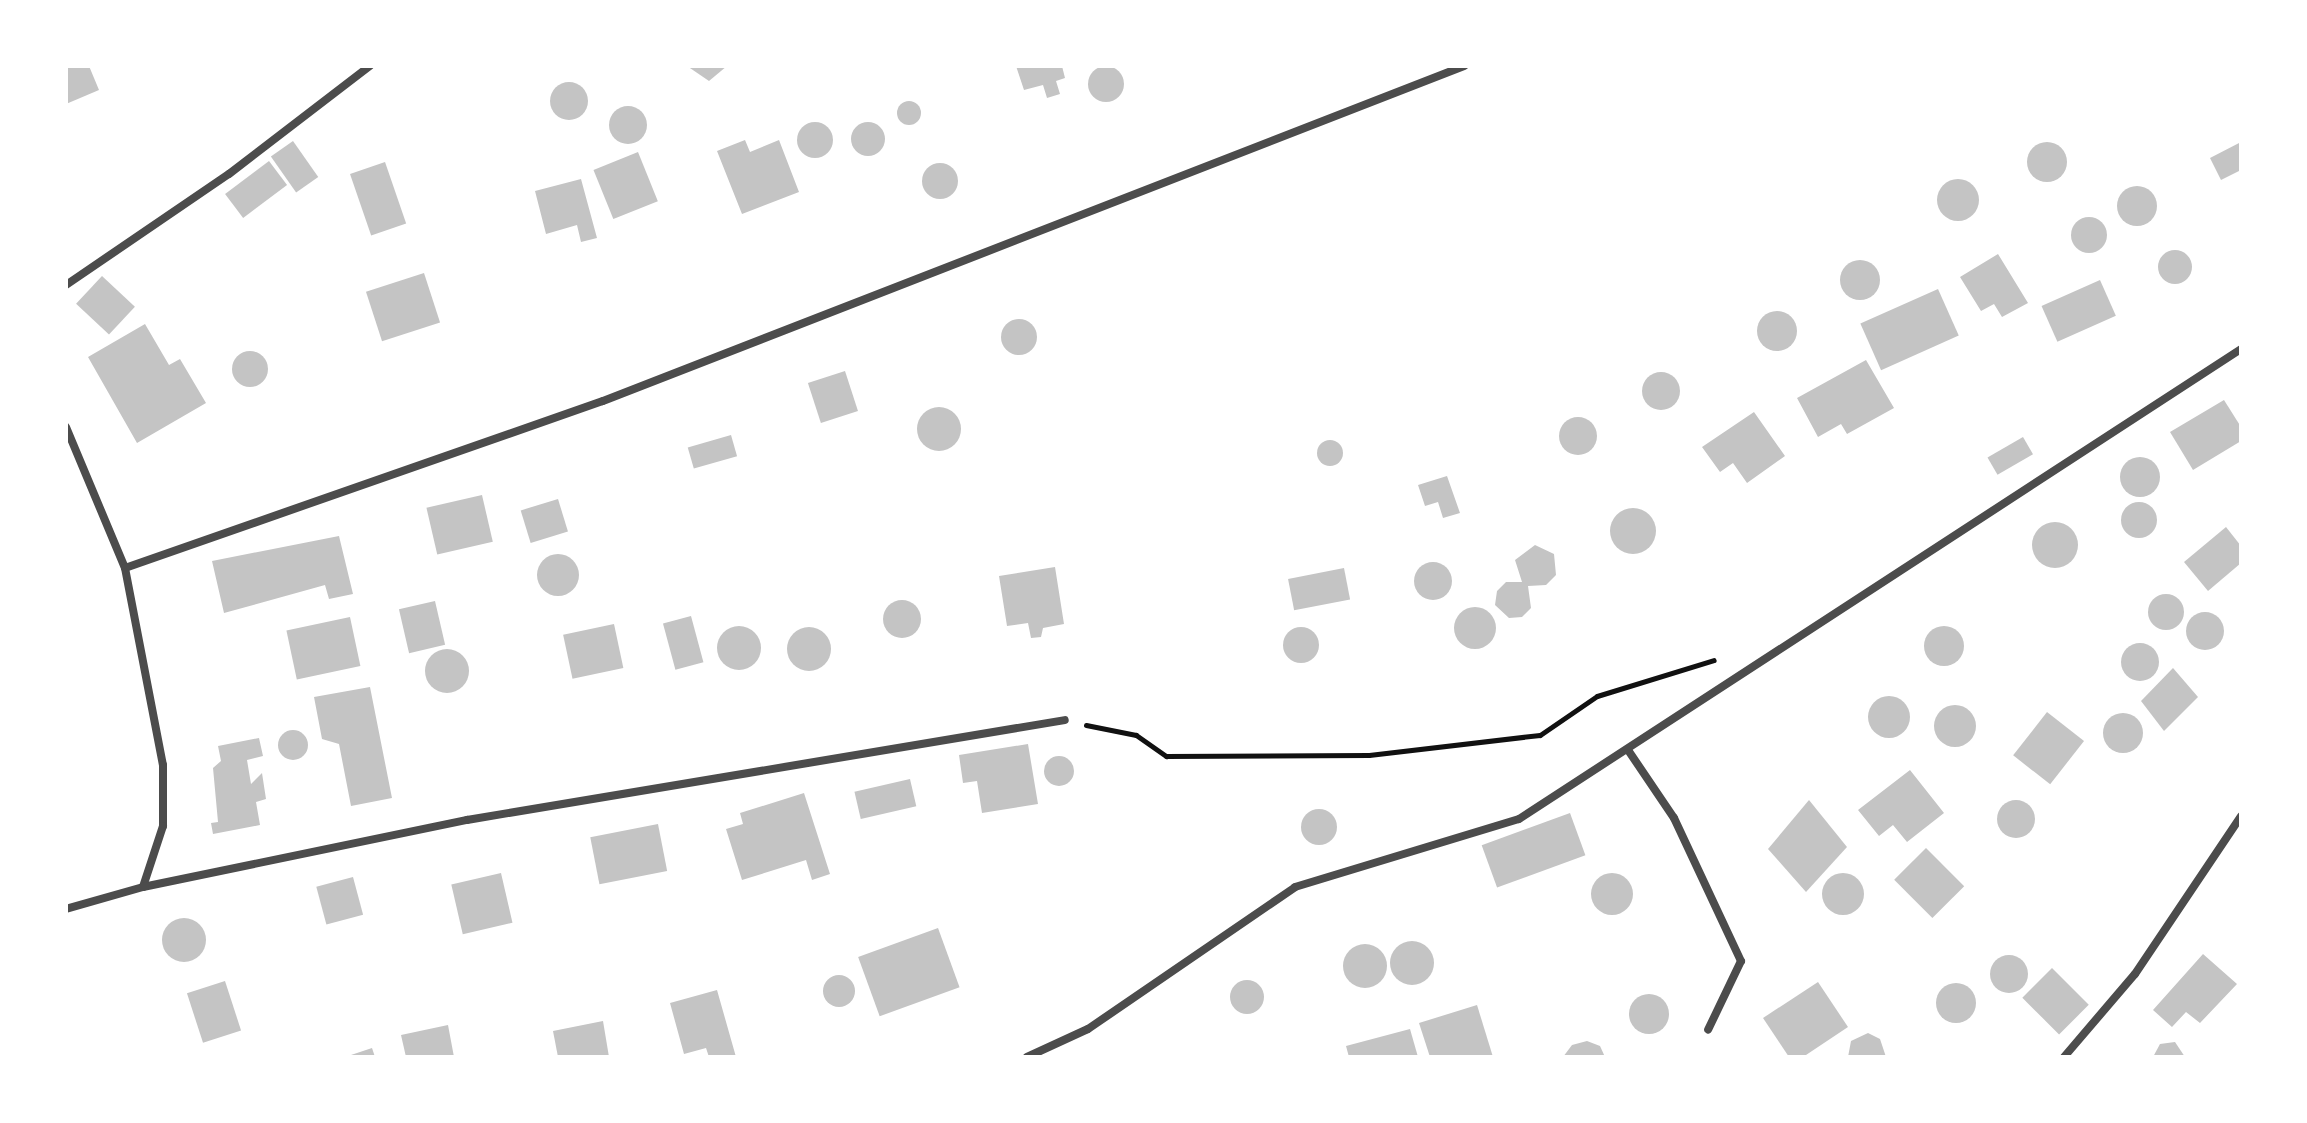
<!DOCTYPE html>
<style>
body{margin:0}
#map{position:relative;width:2307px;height:1123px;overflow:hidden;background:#fff;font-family:"Sofia Sans Condensed",sans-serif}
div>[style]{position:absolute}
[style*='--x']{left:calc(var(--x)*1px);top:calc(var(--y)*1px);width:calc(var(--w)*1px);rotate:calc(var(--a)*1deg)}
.building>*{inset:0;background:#c4c4c4;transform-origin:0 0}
.round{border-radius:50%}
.path>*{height:5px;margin:-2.5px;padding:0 2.5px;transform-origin:2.5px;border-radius:2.5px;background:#111}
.minor>*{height:8px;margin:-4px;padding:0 4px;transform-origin:4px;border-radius:4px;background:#4c4c4c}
span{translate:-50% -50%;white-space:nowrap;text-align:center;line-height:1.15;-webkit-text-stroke:7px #fff;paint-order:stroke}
.frame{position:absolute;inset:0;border:68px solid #fff;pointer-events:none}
</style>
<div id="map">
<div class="building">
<i class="round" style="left:1088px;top:66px;width:36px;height:36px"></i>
<i style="clip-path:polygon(66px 66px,89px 66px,99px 90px,66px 104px)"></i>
<i style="clip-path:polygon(687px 66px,727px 66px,709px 81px)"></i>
<i style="clip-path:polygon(1016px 66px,1062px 66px,1065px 78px,1056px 81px,1060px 94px,1047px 98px,1043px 85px,1024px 90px)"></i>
<i class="round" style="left:550px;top:82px;width:38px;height:38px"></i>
<i class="round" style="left:897px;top:101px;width:24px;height:24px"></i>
<i class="round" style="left:609px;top:106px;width:38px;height:38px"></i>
<i class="round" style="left:797px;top:122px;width:36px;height:36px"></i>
<i class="round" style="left:851px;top:122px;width:34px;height:34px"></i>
<i style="clip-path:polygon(745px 140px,750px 152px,779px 140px,799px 192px,742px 214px,717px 151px)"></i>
<i style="left:293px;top:141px;width:44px;height:27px;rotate:55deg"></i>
<i class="round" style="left:2027px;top:142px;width:40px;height:40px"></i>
<i style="clip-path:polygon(2241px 142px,2241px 170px,2221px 180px,2210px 158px)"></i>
<i style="left:638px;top:152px;width:53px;height:48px;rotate:68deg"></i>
<i style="left:269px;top:161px;width:30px;height:55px;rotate:53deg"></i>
<i style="left:385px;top:162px;width:65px;height:37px;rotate:71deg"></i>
<i class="round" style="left:922px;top:163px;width:36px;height:36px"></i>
<i class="round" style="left:1937px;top:179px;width:42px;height:42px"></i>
<i style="clip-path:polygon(581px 179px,597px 238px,581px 242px,577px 225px,546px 234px,535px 191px)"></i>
<i class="round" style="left:2117px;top:186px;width:40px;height:40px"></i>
<i class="round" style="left:2071px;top:217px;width:36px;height:36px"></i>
<i class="round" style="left:2158px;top:250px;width:34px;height:34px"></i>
<i style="clip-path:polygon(1998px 254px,2028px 303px,2002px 317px,1994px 304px,1981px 311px,1960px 277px)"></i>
<i class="round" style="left:1840px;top:260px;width:40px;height:40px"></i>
<i style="left:424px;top:273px;width:52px;height:61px;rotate:72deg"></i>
<i style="left:102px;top:276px;width:45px;height:38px;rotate:43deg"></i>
<i style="left:2100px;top:280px;width:39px;height:64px;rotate:66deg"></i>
<i style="left:1938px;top:289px;width:51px;height:85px;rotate:66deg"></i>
<i class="round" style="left:1757px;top:311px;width:40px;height:40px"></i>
<i class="round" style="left:1001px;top:319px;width:36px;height:36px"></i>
<i style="clip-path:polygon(145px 324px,169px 365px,180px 359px,206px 403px,137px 443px,88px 357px)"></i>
<i class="round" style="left:232px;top:351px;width:36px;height:36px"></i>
<i style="clip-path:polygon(1866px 360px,1894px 408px,1847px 434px,1841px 424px,1818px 437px,1797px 398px)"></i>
<i style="left:845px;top:371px;width:42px;height:39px;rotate:72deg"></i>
<i class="round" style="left:1642px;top:372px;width:38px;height:38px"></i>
<i style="clip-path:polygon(2224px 400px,2241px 427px,2241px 441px,2193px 470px,2170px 432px)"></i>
<i class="round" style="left:917px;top:407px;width:44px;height:44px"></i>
<i style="clip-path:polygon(1754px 412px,1785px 456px,1747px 483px,1733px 463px,1720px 472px,1702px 447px)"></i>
<i class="round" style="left:1559px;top:417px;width:38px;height:38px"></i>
<i style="left:731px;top:435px;width:22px;height:45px;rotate:74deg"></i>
<i style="left:2023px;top:437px;width:20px;height:41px;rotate:60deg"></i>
<i class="round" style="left:1317px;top:440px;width:26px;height:26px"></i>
<i class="round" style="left:2120px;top:457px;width:40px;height:40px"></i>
<i style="clip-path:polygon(1447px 476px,1460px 513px,1443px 518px,1438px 502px,1425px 506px,1418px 485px)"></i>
<i style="left:482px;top:495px;width:48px;height:57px;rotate:77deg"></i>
<i style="left:558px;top:499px;width:34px;height:39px;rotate:73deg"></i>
<i class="round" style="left:2121px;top:502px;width:36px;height:36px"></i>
<i class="round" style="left:1610px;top:508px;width:46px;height:46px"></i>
<i class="round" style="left:2032px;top:522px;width:46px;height:46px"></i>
<i style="clip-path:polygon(2226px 527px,2241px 546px,2241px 563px,2208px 591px,2184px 562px)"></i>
<i style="clip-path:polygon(339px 536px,353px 594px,329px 599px,325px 585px,224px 613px,212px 561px)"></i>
<i style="clip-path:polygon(1535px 545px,1554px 554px,1556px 575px,1546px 585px,1528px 586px,1531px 608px,1522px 617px,1509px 618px,1495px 605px,1497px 591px,1506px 582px,1522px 582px,1515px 560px)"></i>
<i class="round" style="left:537px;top:554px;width:42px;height:42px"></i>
<i class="round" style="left:1414px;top:562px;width:38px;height:38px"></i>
<i style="clip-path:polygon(1055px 567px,1064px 624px,1043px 628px,1041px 637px,1031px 638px,1028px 623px,1007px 626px,999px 576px)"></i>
<i style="left:1344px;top:568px;width:32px;height:57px;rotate:79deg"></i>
<i class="round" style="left:2148px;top:594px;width:36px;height:36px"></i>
<i class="round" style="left:883px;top:600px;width:38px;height:38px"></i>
<i style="left:435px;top:601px;width:45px;height:37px;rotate:77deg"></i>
<i class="round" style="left:1454px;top:607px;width:42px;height:42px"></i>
<i class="round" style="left:2186px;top:612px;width:38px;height:38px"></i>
<i style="left:691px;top:616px;width:48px;height:29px;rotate:75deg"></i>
<i style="left:350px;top:617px;width:50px;height:65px;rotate:78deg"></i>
<i style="left:614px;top:624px;width:45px;height:52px;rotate:78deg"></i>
<i class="round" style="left:717px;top:626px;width:44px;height:44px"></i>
<i class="round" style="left:1924px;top:626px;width:40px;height:40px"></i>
<i class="round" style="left:787px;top:627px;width:44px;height:44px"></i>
<i class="round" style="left:1283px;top:627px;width:36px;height:36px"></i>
<i class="round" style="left:2121px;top:643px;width:38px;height:38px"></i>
<i class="round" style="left:425px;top:649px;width:44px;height:44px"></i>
<i style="clip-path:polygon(2173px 668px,2198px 697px,2164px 731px,2141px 701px)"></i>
<i style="clip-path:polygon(370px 687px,392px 798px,351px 806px,339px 744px,322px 739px,314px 697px)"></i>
<i class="round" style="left:1868px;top:696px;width:42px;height:42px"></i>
<i class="round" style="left:1934px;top:705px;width:42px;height:42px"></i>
<i style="left:2047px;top:712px;width:47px;height:55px;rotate:38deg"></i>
<i class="round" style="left:2103px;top:713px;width:40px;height:40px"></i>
<i class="round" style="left:278px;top:730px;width:30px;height:30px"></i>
<i style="clip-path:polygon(259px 738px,263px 756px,247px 760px,251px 784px,262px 773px,266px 799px,256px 802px,260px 825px,213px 834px,211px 823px,218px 822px,213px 768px,221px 761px,218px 746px)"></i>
<i style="clip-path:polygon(1028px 744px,1038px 804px,982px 813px,977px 781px,963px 783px,959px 755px)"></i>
<i class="round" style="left:1044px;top:756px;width:30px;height:30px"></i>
<i style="clip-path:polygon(1910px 770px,1944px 813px,1907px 842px,1893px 825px,1879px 836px,1858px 810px)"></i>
<i style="left:910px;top:779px;width:28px;height:57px;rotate:77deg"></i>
<i style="clip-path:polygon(804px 793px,830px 874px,812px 880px,806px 860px,742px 880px,726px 829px,743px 824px,740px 813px)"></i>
<i class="round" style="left:1997px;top:800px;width:38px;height:38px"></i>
<i style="clip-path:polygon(1809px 800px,1847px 847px,1806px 892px,1768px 849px)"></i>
<i class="round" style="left:1301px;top:809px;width:36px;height:36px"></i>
<i style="left:1570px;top:813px;width:45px;height:94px;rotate:70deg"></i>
<i style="left:658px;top:824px;width:48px;height:69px;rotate:79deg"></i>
<i style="left:1926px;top:848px;width:54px;height:45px;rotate:45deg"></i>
<i class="round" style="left:1591px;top:873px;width:42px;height:42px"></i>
<i style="left:501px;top:873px;width:51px;height:51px;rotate:77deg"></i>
<i class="round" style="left:1822px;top:873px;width:42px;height:42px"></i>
<i style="left:353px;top:877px;width:39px;height:38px;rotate:75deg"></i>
<i class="round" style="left:162px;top:918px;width:44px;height:44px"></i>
<i style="left:938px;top:928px;width:63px;height:85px;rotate:70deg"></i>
<i class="round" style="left:1390px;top:941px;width:44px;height:44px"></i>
<i class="round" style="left:1343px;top:944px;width:44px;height:44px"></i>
<i style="clip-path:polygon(2203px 954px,2237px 984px,2200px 1023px,2186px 1012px,2172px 1027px,2153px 1010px)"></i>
<i class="round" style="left:1990px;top:955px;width:38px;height:38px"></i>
<i style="left:2052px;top:968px;width:52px;height:42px;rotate:45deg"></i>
<i class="round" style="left:823px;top:975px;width:32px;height:32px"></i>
<i class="round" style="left:1230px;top:980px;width:34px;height:34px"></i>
<i style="left:225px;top:981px;width:52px;height:40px;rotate:72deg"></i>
<i style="clip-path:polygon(1818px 982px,1848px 1027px,1803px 1057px,1789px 1057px,1763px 1018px)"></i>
<i class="round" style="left:1936px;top:983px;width:40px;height:40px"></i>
<i style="clip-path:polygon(717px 990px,736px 1057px,709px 1057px,706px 1048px,684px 1054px,670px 1003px)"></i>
<i class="round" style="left:1629px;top:994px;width:40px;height:40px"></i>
<i style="clip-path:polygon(1477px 1005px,1493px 1057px,1430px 1057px,1419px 1023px)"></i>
<i style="clip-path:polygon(603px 1021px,609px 1057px,558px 1057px,553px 1031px)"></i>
<i style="clip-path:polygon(448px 1025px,454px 1057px,406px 1057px,401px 1035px)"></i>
<i style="clip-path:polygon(1410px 1029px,1418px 1057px,1349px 1057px,1346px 1046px)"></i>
<i style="clip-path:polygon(1868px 1033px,1880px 1039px,1886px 1057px,1848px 1057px,1851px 1041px)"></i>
<i style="clip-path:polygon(1587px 1041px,1600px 1046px,1605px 1057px,1563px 1057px,1572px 1045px)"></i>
<i style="clip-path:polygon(2175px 1042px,2185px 1057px,2153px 1057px,2160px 1044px)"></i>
<i style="clip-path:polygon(372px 1048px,375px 1057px,348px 1057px,348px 1056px)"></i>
</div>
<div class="path">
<i style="--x:1086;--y:725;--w:51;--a:11.3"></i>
<i style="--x:1136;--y:735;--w:37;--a:35"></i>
<i style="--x:1166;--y:756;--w:203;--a:-0.3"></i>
<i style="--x:1369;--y:755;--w:172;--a:-6.7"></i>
<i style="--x:1540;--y:735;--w:69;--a:-34.4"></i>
<i style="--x:1597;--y:696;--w:122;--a:-17.1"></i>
</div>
<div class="minor">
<i style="--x:66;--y:285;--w:197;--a:-34.3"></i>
<i style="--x:229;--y:174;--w:178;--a:-37.5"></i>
<i style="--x:66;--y:427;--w:153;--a:67.3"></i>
<i style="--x:125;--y:568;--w:201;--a:79.1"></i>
<i style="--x:163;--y:765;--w:61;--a:90"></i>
<i style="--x:163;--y:826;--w:64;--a:108.2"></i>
<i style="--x:143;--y:887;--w:80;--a:164.1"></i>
<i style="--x:125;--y:568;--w:506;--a:-19.26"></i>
<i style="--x:603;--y:401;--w:924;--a:-21.26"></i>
<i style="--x:1628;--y:750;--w:82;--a:55.9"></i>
<i style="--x:1674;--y:818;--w:158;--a:64.9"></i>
<i style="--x:1741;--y:961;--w:76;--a:115.6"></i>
<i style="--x:143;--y:887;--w:331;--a:-11.7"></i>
<i style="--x:467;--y:820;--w:606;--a:-9.49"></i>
<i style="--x:1027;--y:1057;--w:67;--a:-24.7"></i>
<i style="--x:1088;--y:1029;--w:251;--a:-34.4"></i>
<i style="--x:1295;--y:887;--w:234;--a:-16.9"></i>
<i style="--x:1519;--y:819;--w:862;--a:-33.06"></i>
<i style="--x:2064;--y:1057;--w:109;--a:-49.5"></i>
<i style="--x:2135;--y:974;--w:190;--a:-56.1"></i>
</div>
<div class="frame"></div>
</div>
